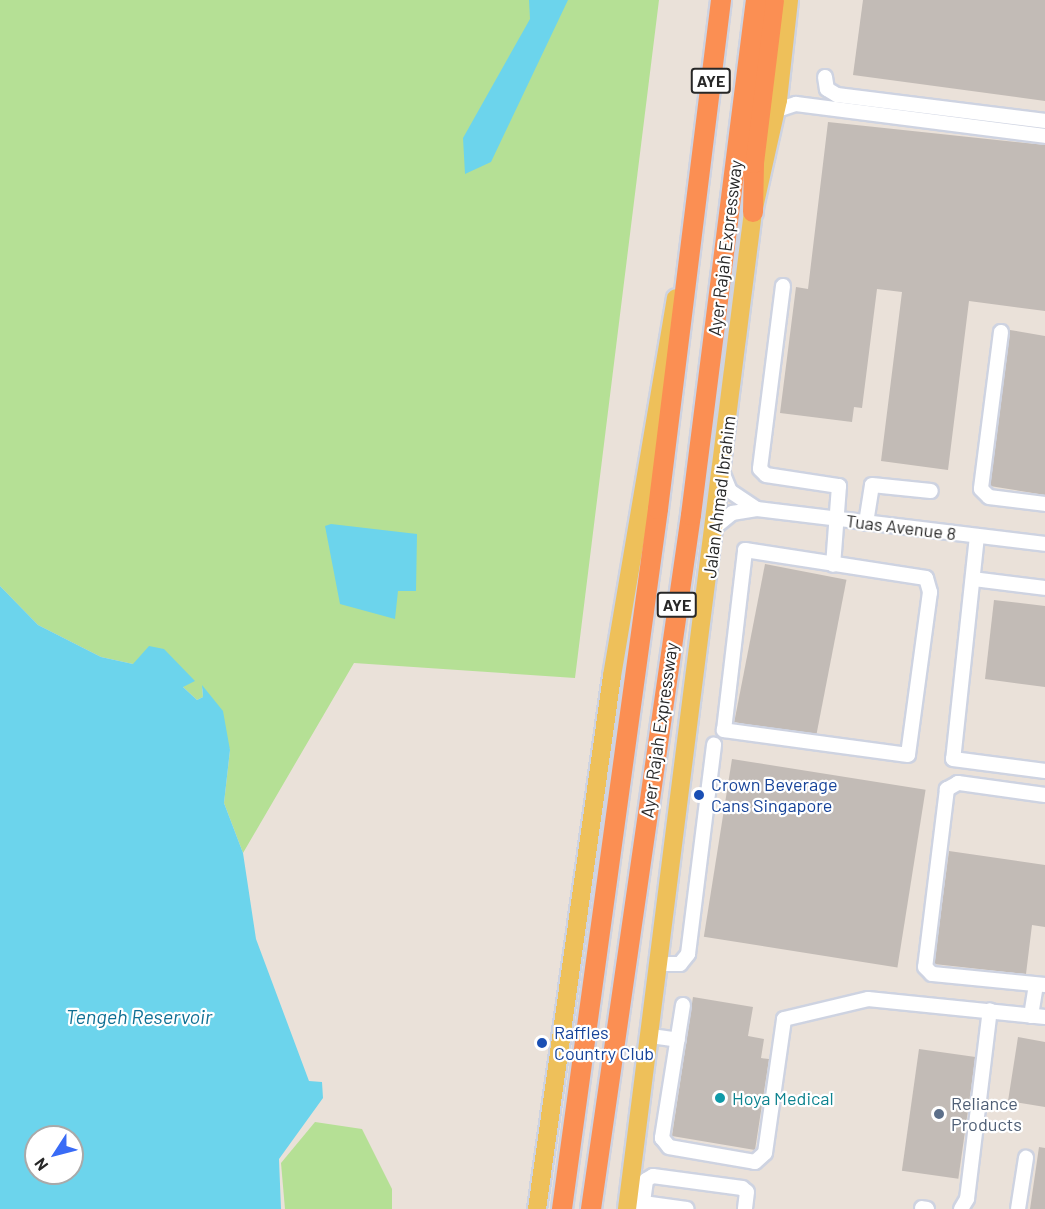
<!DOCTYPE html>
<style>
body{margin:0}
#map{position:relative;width:1045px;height:1209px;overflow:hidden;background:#eae1d9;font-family:Barlow,sans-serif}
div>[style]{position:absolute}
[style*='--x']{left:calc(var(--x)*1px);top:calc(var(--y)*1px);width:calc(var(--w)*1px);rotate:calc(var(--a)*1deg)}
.green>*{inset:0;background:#b5e095}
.water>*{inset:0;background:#6cd4ec}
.building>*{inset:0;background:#c2bbb6;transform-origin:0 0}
.roads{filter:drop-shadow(2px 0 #ced3e1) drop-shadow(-2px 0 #ced3e1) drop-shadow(0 2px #ced3e1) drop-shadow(0 -2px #ced3e1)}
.minor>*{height:14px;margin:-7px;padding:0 7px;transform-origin:7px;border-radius:7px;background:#fff}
.major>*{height:18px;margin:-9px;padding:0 9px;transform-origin:9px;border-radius:9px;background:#eec05a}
.highway>*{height:20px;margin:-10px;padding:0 10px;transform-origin:10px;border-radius:10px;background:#fb8f53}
.dots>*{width:16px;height:16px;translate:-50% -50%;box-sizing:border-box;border:3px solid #fff;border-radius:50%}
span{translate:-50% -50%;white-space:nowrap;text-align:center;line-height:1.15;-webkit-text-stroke:4.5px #fff;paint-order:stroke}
.shield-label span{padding:2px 4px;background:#fff;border:2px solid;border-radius:4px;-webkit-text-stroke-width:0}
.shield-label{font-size:16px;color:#272727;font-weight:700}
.street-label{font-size:18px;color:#272727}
.transit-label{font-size:18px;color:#164399}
.left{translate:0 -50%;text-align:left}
.culture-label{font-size:18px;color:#0d838f}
.service-label{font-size:18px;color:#4e5e75}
.water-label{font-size:20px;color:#0f7094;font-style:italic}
.north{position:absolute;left:24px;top:1125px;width:60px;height:60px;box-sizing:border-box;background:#fff;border:2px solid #a9a9a9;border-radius:50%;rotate:234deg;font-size:16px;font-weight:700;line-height:24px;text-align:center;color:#272727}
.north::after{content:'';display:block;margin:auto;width:21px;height:27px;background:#396bf6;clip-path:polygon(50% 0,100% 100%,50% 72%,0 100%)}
</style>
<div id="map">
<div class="green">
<i style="clip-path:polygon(0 0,659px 0,575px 678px,354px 663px,243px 853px,224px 803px,230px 750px,202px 687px,203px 697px,197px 700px,182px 686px,133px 664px,101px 657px,38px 625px,0 586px)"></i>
<i style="clip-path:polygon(315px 1122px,362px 1129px,392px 1189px,392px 1209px,285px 1209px,281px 1163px)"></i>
</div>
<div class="water">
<i style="clip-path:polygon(529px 0,568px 0,491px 162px,465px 174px,463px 138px,530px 19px)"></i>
<i style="clip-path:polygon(331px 524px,417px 534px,416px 591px,398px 591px,395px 619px,340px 604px,325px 526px)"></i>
<i style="clip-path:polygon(evenodd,0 586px,38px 625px,101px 657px,133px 664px,149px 646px,164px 649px,195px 681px,183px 687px,197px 700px,203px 697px,202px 685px,223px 711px,230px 750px,224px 803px,243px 853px,256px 939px,309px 1081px,322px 1082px,323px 1098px,279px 1159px,281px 1209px,0 1209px,0 586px,36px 1137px,72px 1137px,72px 1173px,36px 1173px,36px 1137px)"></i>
</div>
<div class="building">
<i style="clip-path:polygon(863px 0,1045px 0,1045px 101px,853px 75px)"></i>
<i style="clip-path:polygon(828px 122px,1045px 145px,1045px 311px,969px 301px,948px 470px,881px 461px,902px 292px,877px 289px,862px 408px,854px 407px,852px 422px,780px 413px,796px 287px,808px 289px)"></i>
<i style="clip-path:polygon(1010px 330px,1045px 336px,1045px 495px,990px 486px)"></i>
<i style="left:765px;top:564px;width:83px;height:161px;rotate:11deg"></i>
<i style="clip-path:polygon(994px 600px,1045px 606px,1045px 687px,985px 679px)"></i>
<i style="left:732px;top:759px;width:196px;height:180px;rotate:9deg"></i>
<i style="clip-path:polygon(949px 851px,1045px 865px,1045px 927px,1032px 925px,1026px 974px,934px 964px)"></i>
<i style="clip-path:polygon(693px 997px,753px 1007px,748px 1036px,764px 1039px,761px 1058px,769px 1059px,755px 1150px,672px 1136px)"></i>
<i style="clip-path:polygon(1018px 1037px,1045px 1042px,1045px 1107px,1008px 1101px)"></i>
<i style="left:919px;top:1049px;width:57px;height:123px;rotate:8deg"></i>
<i style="clip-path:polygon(1039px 1147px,1045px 1148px,1045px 1209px,1030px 1209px)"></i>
</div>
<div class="roads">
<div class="minor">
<i style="--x:825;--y:77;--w:12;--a:81"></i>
<i style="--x:827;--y:89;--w:12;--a:31"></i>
<i style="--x:837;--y:95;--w:210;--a:7.1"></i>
<i style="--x:774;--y:111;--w:23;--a:-18"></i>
<i style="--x:796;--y:104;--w:251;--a:7.3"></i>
<i style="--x:783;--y:286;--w:184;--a:97.2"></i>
<i style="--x:760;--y:469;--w:8;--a:45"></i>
<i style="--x:766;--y:475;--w:74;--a:8.6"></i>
<i style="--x:839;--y:486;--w:79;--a:94.3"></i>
<i style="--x:1001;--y:332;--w:158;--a:97.3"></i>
<i style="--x:981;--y:489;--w:11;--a:45"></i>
<i style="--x:989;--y:497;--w:56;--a:7.1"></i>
<i style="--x:723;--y:474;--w:18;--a:68"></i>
<i style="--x:730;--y:491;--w:32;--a:34"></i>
<i style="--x:866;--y:523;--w:38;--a:-81"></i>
<i style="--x:872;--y:485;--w:59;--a:5.8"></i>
<i style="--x:715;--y:527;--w:22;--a:-39"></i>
<i style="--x:732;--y:513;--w:25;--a:-9"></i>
<i style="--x:757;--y:509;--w:290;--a:6.9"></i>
<i style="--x:977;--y:536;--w:224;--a:96.1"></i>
<i style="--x:953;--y:759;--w:93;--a:7.4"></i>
<i style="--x:745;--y:550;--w:183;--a:8.8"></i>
<i style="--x:926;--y:578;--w:15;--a:74"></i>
<i style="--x:930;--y:592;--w:164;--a:97.7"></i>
<i style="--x:908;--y:755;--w:186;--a:-172.3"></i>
<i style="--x:724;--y:730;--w:181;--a:-83.3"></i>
<i style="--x:973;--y:579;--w:73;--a:7.1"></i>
<i style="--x:1045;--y:795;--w:88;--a:-172.1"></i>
<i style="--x:958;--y:783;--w:13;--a:151"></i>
<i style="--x:947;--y:789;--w:179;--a:97"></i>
<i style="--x:925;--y:967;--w:10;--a:45"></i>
<i style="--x:932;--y:974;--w:114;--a:5.6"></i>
<i style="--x:661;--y:964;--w:19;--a:0"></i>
<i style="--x:680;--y:964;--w:13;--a:-51"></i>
<i style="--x:688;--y:954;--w:211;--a:-82.9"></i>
<i style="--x:683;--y:1005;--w:135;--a:99"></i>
<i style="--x:662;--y:1138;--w:11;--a:52"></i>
<i style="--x:669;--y:1147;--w:87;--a:9.9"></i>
<i style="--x:755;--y:1162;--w:13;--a:-42"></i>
<i style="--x:765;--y:1153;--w:135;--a:-81.9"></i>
<i style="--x:784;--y:1019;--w:86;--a:-13.4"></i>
<i style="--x:868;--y:999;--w:178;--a:5.8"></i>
<i style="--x:1031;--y:1016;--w:31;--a:-81"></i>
<i style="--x:651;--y:1036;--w:27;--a:8"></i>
<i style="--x:643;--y:1203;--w:44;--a:7.8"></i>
<i style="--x:922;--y:1208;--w:5;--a:11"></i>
<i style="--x:642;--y:1209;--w:29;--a:-82"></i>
<i style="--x:646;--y:1180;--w:8;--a:-30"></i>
<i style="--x:653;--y:1176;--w:90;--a:7.7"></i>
<i style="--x:742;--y:1188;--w:6;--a:39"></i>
<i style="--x:747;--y:1192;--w:17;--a:97"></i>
<i style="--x:961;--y:1209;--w:12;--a:-59"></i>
<i style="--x:967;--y:1199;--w:190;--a:-83.1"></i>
<i style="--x:1018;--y:1209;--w:52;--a:-81.1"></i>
</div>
<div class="major">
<i style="--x:537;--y:1209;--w:538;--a:-81.99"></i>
<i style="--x:612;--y:676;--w:383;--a:-80.4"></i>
<i style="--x:627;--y:1209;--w:1005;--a:-82.8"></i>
<i style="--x:753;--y:212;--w:115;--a:-77.4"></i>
<i style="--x:778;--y:100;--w:101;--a:-83.7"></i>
</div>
<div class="highway">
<i style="--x:753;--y:212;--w:49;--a:-88.8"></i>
<i style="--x:754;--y:163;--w:164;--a:-83"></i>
<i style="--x:562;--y:1209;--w:707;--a:-82.19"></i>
<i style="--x:658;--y:509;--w:513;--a:-82.94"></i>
<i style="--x:591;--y:1209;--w:701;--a:-81.8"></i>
<i style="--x:691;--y:515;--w:519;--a:-82.81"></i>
</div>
</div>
<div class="dots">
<i style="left:699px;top:795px;background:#1a4fb4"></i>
<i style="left:542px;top:1043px;background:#1a4fb4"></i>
<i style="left:720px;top:1098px;background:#0f9aa8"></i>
<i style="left:939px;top:1114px;background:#5c6f8a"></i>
</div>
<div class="shield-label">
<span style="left:711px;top:81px">AYE</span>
<span style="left:677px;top:605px">AYE</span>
</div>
<div class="street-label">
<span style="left:725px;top:248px;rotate:-83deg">Ayer Rajah Expressway</span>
<span style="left:719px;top:497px;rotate:-83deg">Jalan Ahmad Ibrahim</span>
<span style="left:901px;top:527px;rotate:7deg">Tuas Avenue 8</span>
<span style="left:659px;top:730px;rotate:-82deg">Ayer Rajah Expressway</span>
</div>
<div class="transit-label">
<span class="left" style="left:711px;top:795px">Crown Beverage<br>Cans Singapore</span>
<span class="left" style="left:554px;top:1043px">Raffles<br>Country Club</span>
</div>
<div class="culture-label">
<span class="left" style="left:732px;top:1098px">Hoya Medical</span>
</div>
<div class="service-label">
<span class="left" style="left:951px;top:1114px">Reliance<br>Products</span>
</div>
<div class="water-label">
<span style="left:139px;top:1016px">Tengeh Reservoir</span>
</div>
<div class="north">N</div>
</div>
